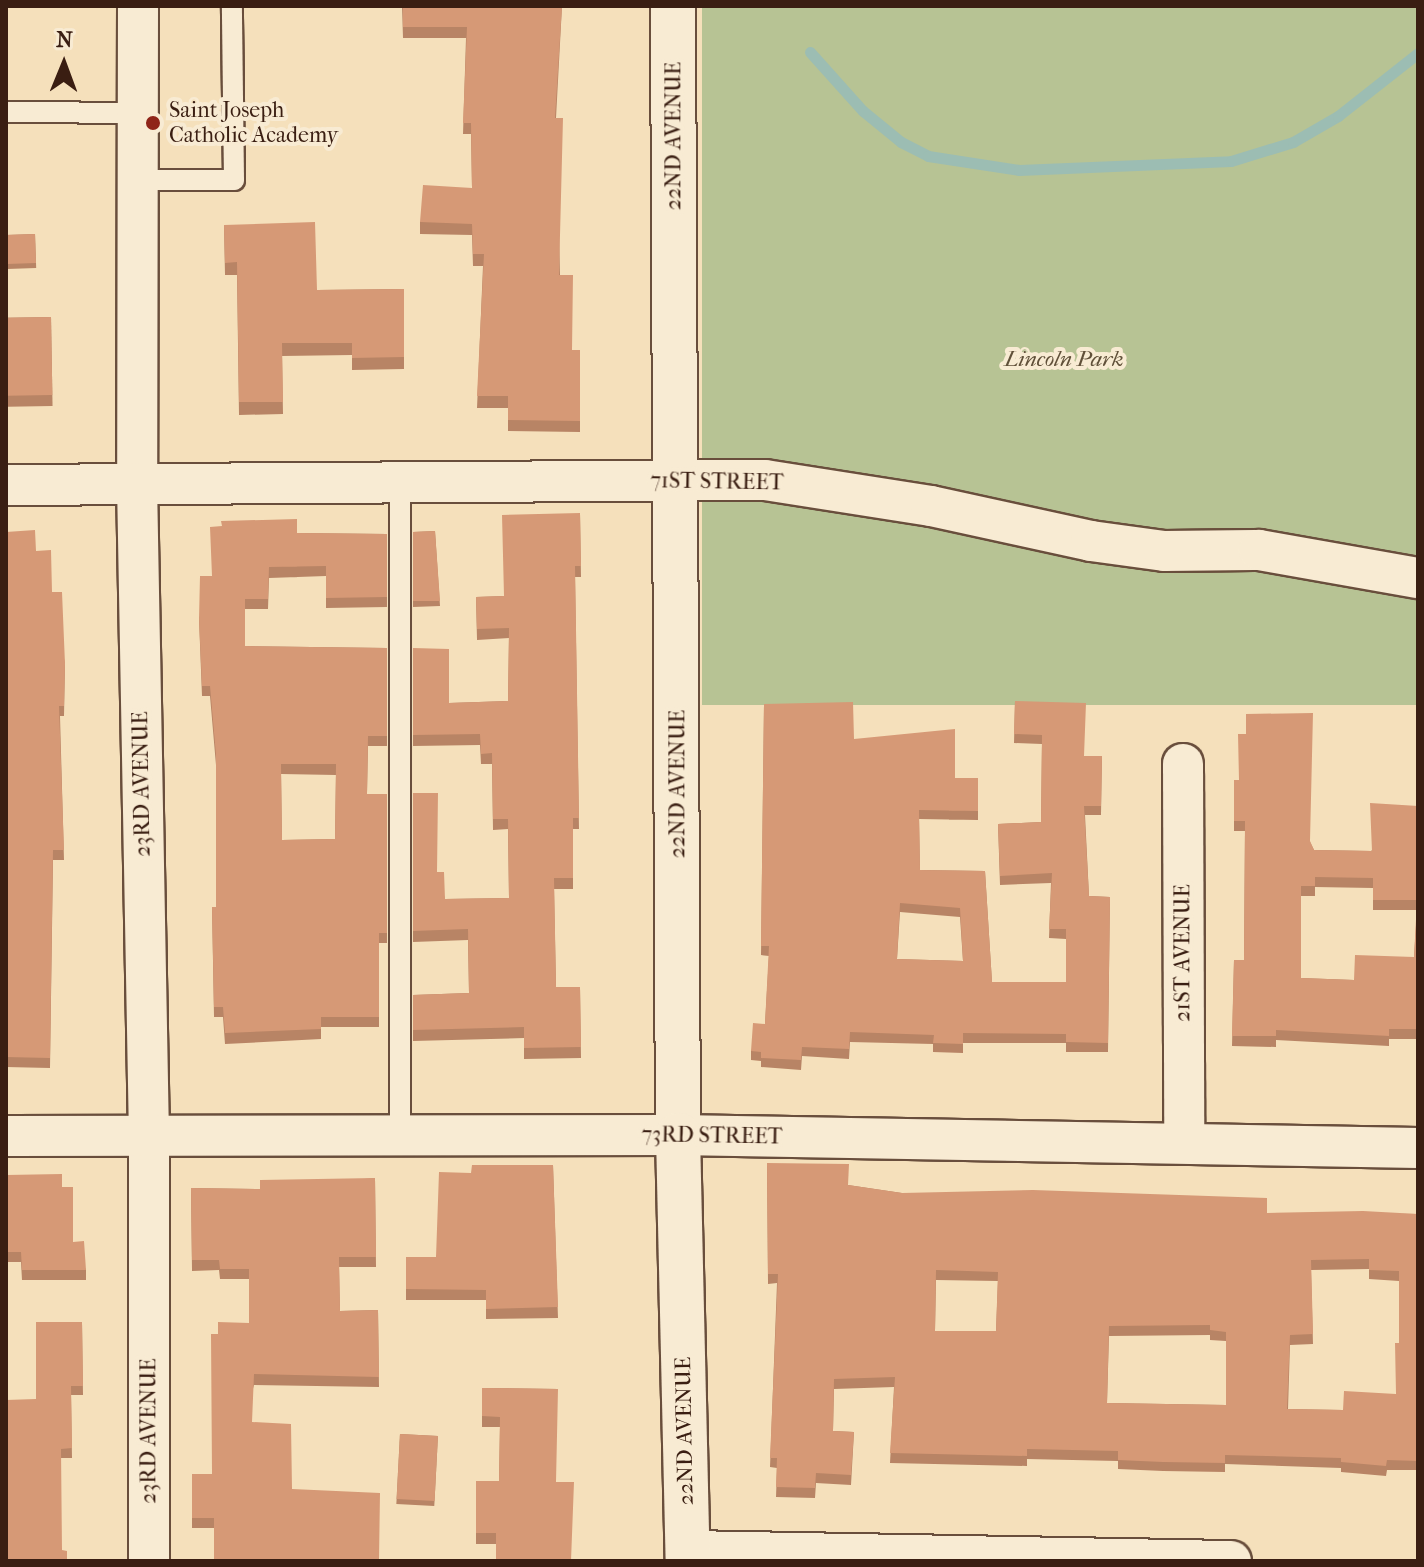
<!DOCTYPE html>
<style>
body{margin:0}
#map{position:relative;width:1424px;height:1567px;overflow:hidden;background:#f5e0bb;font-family:"IM FELL French Canon",serif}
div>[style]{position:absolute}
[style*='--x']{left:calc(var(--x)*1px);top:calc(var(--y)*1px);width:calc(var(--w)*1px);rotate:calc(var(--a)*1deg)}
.green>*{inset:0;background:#b7c394;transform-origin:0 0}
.stream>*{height:11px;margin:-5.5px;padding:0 5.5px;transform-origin:5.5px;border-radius:5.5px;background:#9cbdb3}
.roads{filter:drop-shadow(2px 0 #694e3c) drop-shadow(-2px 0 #694e3c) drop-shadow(0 2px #694e3c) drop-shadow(0 -2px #694e3c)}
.service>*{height:20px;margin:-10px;padding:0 10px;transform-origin:10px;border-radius:10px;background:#f8ebd3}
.minor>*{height:40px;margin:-20px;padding:0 20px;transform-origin:20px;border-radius:20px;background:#f8ebd3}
.tertiary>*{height:44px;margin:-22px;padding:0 22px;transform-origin:22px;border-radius:22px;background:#f8ebd3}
.wall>*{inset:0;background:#b88465;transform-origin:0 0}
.building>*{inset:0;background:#d69976;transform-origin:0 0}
.dots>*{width:22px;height:22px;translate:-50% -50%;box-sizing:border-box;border:4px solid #f8ebd3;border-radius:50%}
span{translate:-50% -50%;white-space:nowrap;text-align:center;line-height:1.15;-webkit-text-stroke:8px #f8ebd3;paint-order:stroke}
.poi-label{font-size:22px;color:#3a1e12}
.left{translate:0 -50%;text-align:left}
.street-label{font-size:22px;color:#3a1e12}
.park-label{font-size:22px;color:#605039;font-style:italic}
.frame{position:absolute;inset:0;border:8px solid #3a1e12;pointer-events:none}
.north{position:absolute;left:24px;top:24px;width:80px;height:80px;-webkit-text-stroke:6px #f8ebd3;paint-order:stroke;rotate:1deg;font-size:22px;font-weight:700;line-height:32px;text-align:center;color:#3a1e12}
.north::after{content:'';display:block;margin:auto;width:28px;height:36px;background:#3a1e12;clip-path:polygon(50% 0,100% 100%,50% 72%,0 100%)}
</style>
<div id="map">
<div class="green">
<i style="left:702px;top:6px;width:716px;height:699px"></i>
</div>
<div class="stream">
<i style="--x:810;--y:52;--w:79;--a:48.1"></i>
<i style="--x:863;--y:111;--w:49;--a:39.2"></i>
<i style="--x:901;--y:142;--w:30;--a:27"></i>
<i style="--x:928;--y:156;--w:92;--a:8.7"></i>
<i style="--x:1019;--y:170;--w:212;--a:-2.4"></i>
<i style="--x:1231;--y:161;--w:65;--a:-17"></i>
<i style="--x:1293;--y:142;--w:52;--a:-30"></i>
<i style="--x:1338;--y:116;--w:102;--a:-38.2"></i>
</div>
<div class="roads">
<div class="service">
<i style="--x:6;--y:112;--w:132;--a:0.4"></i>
<i style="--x:138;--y:180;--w:96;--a:0"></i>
<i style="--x:234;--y:180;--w:174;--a:-90.7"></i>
<i style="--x:400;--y:1135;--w:653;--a:-90"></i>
</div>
<div class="minor">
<i style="--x:138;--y:6;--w:477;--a:90.1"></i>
<i style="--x:137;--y:483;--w:653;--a:88.95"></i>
<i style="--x:149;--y:1136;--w:425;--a:90"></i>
<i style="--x:6;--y:485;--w:759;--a:-0.38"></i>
<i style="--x:765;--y:480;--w:168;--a:8.9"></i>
<i style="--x:931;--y:506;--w:164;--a:12.3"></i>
<i style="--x:1091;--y:541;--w:74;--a:7.8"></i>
<i style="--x:1164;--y:551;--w:95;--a:-0.6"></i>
<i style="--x:1259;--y:550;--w:161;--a:10"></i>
<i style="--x:1183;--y:764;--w:378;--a:89.8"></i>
<i style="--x:6;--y:1136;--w:672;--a:-0.09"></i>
<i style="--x:678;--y:1135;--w:740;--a:1.01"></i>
<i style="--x:688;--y:1551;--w:543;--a:1.06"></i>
</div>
<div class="tertiary">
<i style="--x:673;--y:6;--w:1129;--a:89.75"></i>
<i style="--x:678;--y:1135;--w:426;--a:88.7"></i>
</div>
</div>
<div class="wall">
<i style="clip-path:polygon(402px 6px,562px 6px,556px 118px,560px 275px,572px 350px,580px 350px,580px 432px,508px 431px,508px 408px,477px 408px,483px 266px,473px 266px,472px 235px,420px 234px,420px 222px,472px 188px,471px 134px,463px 134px,466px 38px,403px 38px)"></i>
<i style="clip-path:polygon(224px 225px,317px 290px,404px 289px,404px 369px,352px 370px,352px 355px,282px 356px,283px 414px,239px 415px,237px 275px,225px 275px)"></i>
<i style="left:35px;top:234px;width:34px;height:29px;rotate:88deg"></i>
<i style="left:51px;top:317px;width:89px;height:45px;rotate:89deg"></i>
<i style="clip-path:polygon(580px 513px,581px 577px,575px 577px,579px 829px,573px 829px,573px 889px,554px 889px,556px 987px,580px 987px,581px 1058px,524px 1059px,524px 1038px,413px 1041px,413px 995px,469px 993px,468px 940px,413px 942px,413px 793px,445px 899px,509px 898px,508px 829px,493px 830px,492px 764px,481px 764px,480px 745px,413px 746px,413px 648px,449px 703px,508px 701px,509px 638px,477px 640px,476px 597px,504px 596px)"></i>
<i style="clip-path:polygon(435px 531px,440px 606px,413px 607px,413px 532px)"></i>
<i style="clip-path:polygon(6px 532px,36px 551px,52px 592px,65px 664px,64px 716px,60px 716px,64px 860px,53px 860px,50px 1068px,6px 1067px)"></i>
<i style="clip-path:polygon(evenodd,297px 533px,387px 534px,387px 607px,326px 608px,326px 576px,269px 578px,268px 609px,245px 609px,245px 646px,387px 648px,387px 746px,368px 746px,367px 794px,387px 794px,387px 943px,379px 943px,379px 1027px,321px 1027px,321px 1039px,225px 1044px,223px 1017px,214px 1017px,212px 907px,216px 907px,216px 765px,210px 696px,202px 696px,199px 619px,212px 576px,297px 533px,281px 774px,336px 775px,335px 839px,282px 840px,281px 774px)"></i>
<i style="clip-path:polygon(evenodd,1015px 701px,1084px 756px,1102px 756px,1101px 815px,1085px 815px,1089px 896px,1110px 897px,1108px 1052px,1066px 1052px,1066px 1043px,963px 1043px,963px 1053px,933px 1052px,933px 1044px,850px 1042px,849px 1059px,802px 1056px,801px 1070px,761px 1067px,761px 1061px,751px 1060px,751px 1051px,765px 1024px,769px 956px,761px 955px,764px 704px,955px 778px,978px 778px,978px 820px,919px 819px,920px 870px,985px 871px,992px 982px,1066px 982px,1066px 939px,1049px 938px,1051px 883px,1000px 885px,998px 824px,1041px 822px,1042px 744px,1014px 743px,1015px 701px,900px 912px,960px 917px,963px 961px,897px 959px,900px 912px)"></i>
<i style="clip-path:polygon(evenodd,1234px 780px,1310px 842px,1314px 850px,1371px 851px,1418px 806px,1418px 1039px,1389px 1039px,1389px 1046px,1276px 1040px,1276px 1047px,1232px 1046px,1234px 960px,1244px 960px,1245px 831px,1234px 831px,1234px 780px,1315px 887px,1373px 888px,1373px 910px,1417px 910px,1414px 957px,1354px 980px,1301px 978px,1301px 896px,1315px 896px,1315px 887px)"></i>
<i style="clip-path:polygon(evenodd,767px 1163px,848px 1185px,902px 1193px,1267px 1213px,1418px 1214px,1418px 1470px,1387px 1470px,1386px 1476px,1341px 1472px,1341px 1468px,1225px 1464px,1225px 1472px,1163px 1471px,1118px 1469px,1118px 1461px,1027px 1459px,1027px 1466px,890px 1463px,894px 1387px,834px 1389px,833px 1431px,854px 1432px,851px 1485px,816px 1483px,815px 1498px,776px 1497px,777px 1468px,770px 1467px,777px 1283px,768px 1284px,767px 1163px,1369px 1269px,1369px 1279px,1399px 1281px,1399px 1343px,1396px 1394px,1343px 1410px,1288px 1409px,1290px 1345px,1313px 1344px,1311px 1270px,1369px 1269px,767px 1163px,936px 1280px,998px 1281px,996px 1331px,935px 1331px,936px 1280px,767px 1163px,1210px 1335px,1210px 1340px,1226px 1341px,1226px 1405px,1107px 1403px,1109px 1336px,1210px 1335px)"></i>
<i style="clip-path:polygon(553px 1165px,558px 1318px,486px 1319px,486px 1300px,406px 1300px,406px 1257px,436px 1257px,471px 1173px)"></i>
<i style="clip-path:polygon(6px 1175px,62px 1187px,73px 1242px,86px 1270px,86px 1280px,22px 1280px,21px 1262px,6px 1262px)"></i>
<i style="clip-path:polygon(375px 1178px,376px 1267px,339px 1267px,340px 1311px,378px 1310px,379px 1387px,254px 1385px,214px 1528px,192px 1528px,192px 1474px,212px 1474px,218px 1334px,249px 1323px,249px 1279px,220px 1279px,219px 1270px,192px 1271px,191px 1188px,260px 1189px)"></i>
<i style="clip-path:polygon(82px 1322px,83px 1395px,71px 1395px,72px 1458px,61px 1458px,36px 1399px)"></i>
<i style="clip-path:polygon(482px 1388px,558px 1389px,496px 1544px,476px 1544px,476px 1481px,499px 1481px,500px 1427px,482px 1427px)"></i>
<i style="left:400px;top:1434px;width:38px;height:70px;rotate:3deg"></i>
</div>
<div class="building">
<i style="clip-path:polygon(403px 6px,562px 6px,555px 118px,563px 118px,559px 275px,573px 275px,572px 350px,580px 350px,580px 421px,508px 420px,508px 396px,477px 396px,484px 254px,473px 254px,472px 224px,420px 222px,423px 185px,472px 188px,471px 123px,463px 123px,467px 27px,403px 27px)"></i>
<i style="clip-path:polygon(315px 222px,317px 290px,404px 289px,404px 357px,352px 358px,352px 343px,282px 343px,283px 402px,239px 402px,237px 262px,225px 263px,224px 225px)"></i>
<i style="left:35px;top:234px;width:29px;height:29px;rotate:88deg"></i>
<i style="left:51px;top:317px;width:78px;height:45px;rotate:89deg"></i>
<i style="clip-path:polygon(580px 513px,581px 566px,575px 566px,579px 818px,573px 818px,573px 878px,554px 878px,556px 987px,580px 987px,581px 1047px,524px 1048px,524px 1027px,413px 1030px,413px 995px,469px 993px,468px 929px,413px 931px,413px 793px,438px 793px,437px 872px,444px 872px,445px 899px,509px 898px,508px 819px,493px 819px,492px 753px,481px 754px,480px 734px,413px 735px,413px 648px,449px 649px,449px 703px,508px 701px,509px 628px,477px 629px,476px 597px,504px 596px,502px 515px)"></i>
<i style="clip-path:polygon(evenodd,297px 519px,297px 533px,387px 534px,387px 597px,326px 598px,326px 566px,269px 567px,268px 599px,245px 599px,245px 646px,387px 648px,387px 736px,368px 736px,367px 794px,387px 794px,387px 933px,379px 933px,379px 1017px,321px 1017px,321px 1029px,225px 1033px,223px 1007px,214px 1007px,212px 907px,216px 907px,216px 755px,210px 686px,202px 686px,199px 619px,200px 576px,212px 576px,210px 527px,222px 526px,221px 521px,297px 519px,281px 764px,336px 764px,335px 839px,282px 840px,281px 764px)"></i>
<i style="clip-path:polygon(35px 530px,36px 551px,51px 550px,52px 592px,62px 592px,65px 664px,64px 706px,59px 706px,64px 850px,53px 850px,50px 1058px,6px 1057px,6px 532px)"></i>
<i style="clip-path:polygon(435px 531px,440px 601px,413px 601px,413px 532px)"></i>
<i style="clip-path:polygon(evenodd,1015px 701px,1086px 703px,1084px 756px,1102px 756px,1101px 806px,1084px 806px,1089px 896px,1110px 897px,1108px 1043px,1066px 1042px,1066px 1034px,963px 1033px,963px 1044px,933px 1043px,934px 1035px,850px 1032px,849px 1049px,802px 1047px,801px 1060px,761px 1058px,761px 1052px,751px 1051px,753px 1023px,765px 1024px,769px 946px,761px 946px,764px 704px,853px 702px,854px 739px,955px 729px,955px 778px,978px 778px,978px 811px,919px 810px,920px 870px,985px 871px,992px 982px,1066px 982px,1066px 929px,1049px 929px,1052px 873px,1000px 876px,998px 824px,1041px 822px,1042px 735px,1014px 734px,1015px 701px,900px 903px,960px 908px,963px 961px,897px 959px,900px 903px)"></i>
<i style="clip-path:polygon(evenodd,1313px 713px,1310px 841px,1314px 850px,1372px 851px,1370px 803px,1418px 806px,1418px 1029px,1389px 1029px,1389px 1036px,1276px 1030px,1276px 1036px,1232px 1036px,1234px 960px,1244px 960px,1245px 821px,1234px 821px,1234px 780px,1239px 780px,1238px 734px,1246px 734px,1246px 714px,1313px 713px,1315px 877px,1373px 878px,1373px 900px,1417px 900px,1414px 957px,1355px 955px,1354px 980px,1301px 978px,1301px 886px,1315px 886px,1315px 877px)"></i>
<i style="clip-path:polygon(evenodd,767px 1163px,849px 1164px,848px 1185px,902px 1193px,1033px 1190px,1267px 1198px,1267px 1213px,1363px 1211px,1418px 1214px,1418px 1461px,1387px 1460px,1386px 1466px,1341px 1462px,1341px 1458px,1225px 1455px,1225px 1463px,1163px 1462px,1118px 1460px,1118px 1451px,1027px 1449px,1027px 1456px,890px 1453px,895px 1377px,834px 1379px,833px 1431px,854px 1432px,851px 1475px,816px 1473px,815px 1488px,776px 1487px,777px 1458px,770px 1458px,778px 1274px,768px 1274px,767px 1163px,1369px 1259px,1369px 1270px,1399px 1271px,1399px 1343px,1395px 1343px,1396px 1394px,1344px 1391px,1343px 1410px,1287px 1409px,1290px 1335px,1313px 1334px,1311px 1260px,1369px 1259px,767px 1163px,936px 1270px,998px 1272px,996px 1331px,935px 1331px,936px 1270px,767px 1163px,1210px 1325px,1210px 1330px,1226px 1332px,1226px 1405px,1107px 1403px,1109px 1326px,1210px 1325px)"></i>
<i style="clip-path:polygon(472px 1165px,553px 1165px,558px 1307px,486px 1309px,486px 1290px,406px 1289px,406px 1257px,436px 1257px,439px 1172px,471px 1173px)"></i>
<i style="clip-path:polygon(62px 1174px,62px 1187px,73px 1187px,73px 1242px,84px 1241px,86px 1270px,22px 1270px,21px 1252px,6px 1252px,6px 1175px)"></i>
<i style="clip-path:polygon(375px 1178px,376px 1257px,339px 1257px,340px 1311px,378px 1310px,379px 1377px,254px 1374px,252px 1422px,291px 1424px,292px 1489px,380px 1493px,379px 1561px,214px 1561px,214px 1518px,192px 1518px,192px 1474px,212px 1474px,211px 1334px,218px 1334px,218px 1322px,249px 1323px,249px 1269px,220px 1269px,219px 1260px,192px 1260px,191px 1188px,260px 1189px,260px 1180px)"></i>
<i style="clip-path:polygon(36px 1322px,82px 1322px,83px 1386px,71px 1386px,72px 1448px,61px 1449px,62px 1550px,67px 1551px,67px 1561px,6px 1561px,6px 1400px,36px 1399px)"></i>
<i style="clip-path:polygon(482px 1388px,558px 1389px,556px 1482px,574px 1482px,571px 1561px,496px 1561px,496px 1533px,476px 1533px,476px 1481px,499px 1481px,500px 1417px,482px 1416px)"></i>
<i style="left:400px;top:1434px;width:38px;height:65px;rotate:3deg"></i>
</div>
<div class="dots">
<i style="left:153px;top:123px;background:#8f2418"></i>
</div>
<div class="poi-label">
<span class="left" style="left:169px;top:123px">Saint Joseph<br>Catholic Academy</span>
</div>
<div class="street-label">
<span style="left:674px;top:136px;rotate:-90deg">22ND AVENUE</span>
<span style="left:717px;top:482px;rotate:1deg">71ST STREET</span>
<span style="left:142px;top:784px;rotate:-91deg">23RD AVENUE</span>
<span style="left:678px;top:784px;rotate:-90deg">22ND AVENUE</span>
<span style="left:1183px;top:953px;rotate:-90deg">21ST AVENUE</span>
<span style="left:712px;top:1136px;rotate:1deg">73RD STREET</span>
<span style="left:149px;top:1431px;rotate:-90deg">23RD AVENUE</span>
<span style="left:685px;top:1431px;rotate:-91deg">22ND AVENUE</span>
</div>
<div class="park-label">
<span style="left:1064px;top:360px">Lincoln Park</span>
</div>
<div class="frame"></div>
<div class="north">N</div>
</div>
